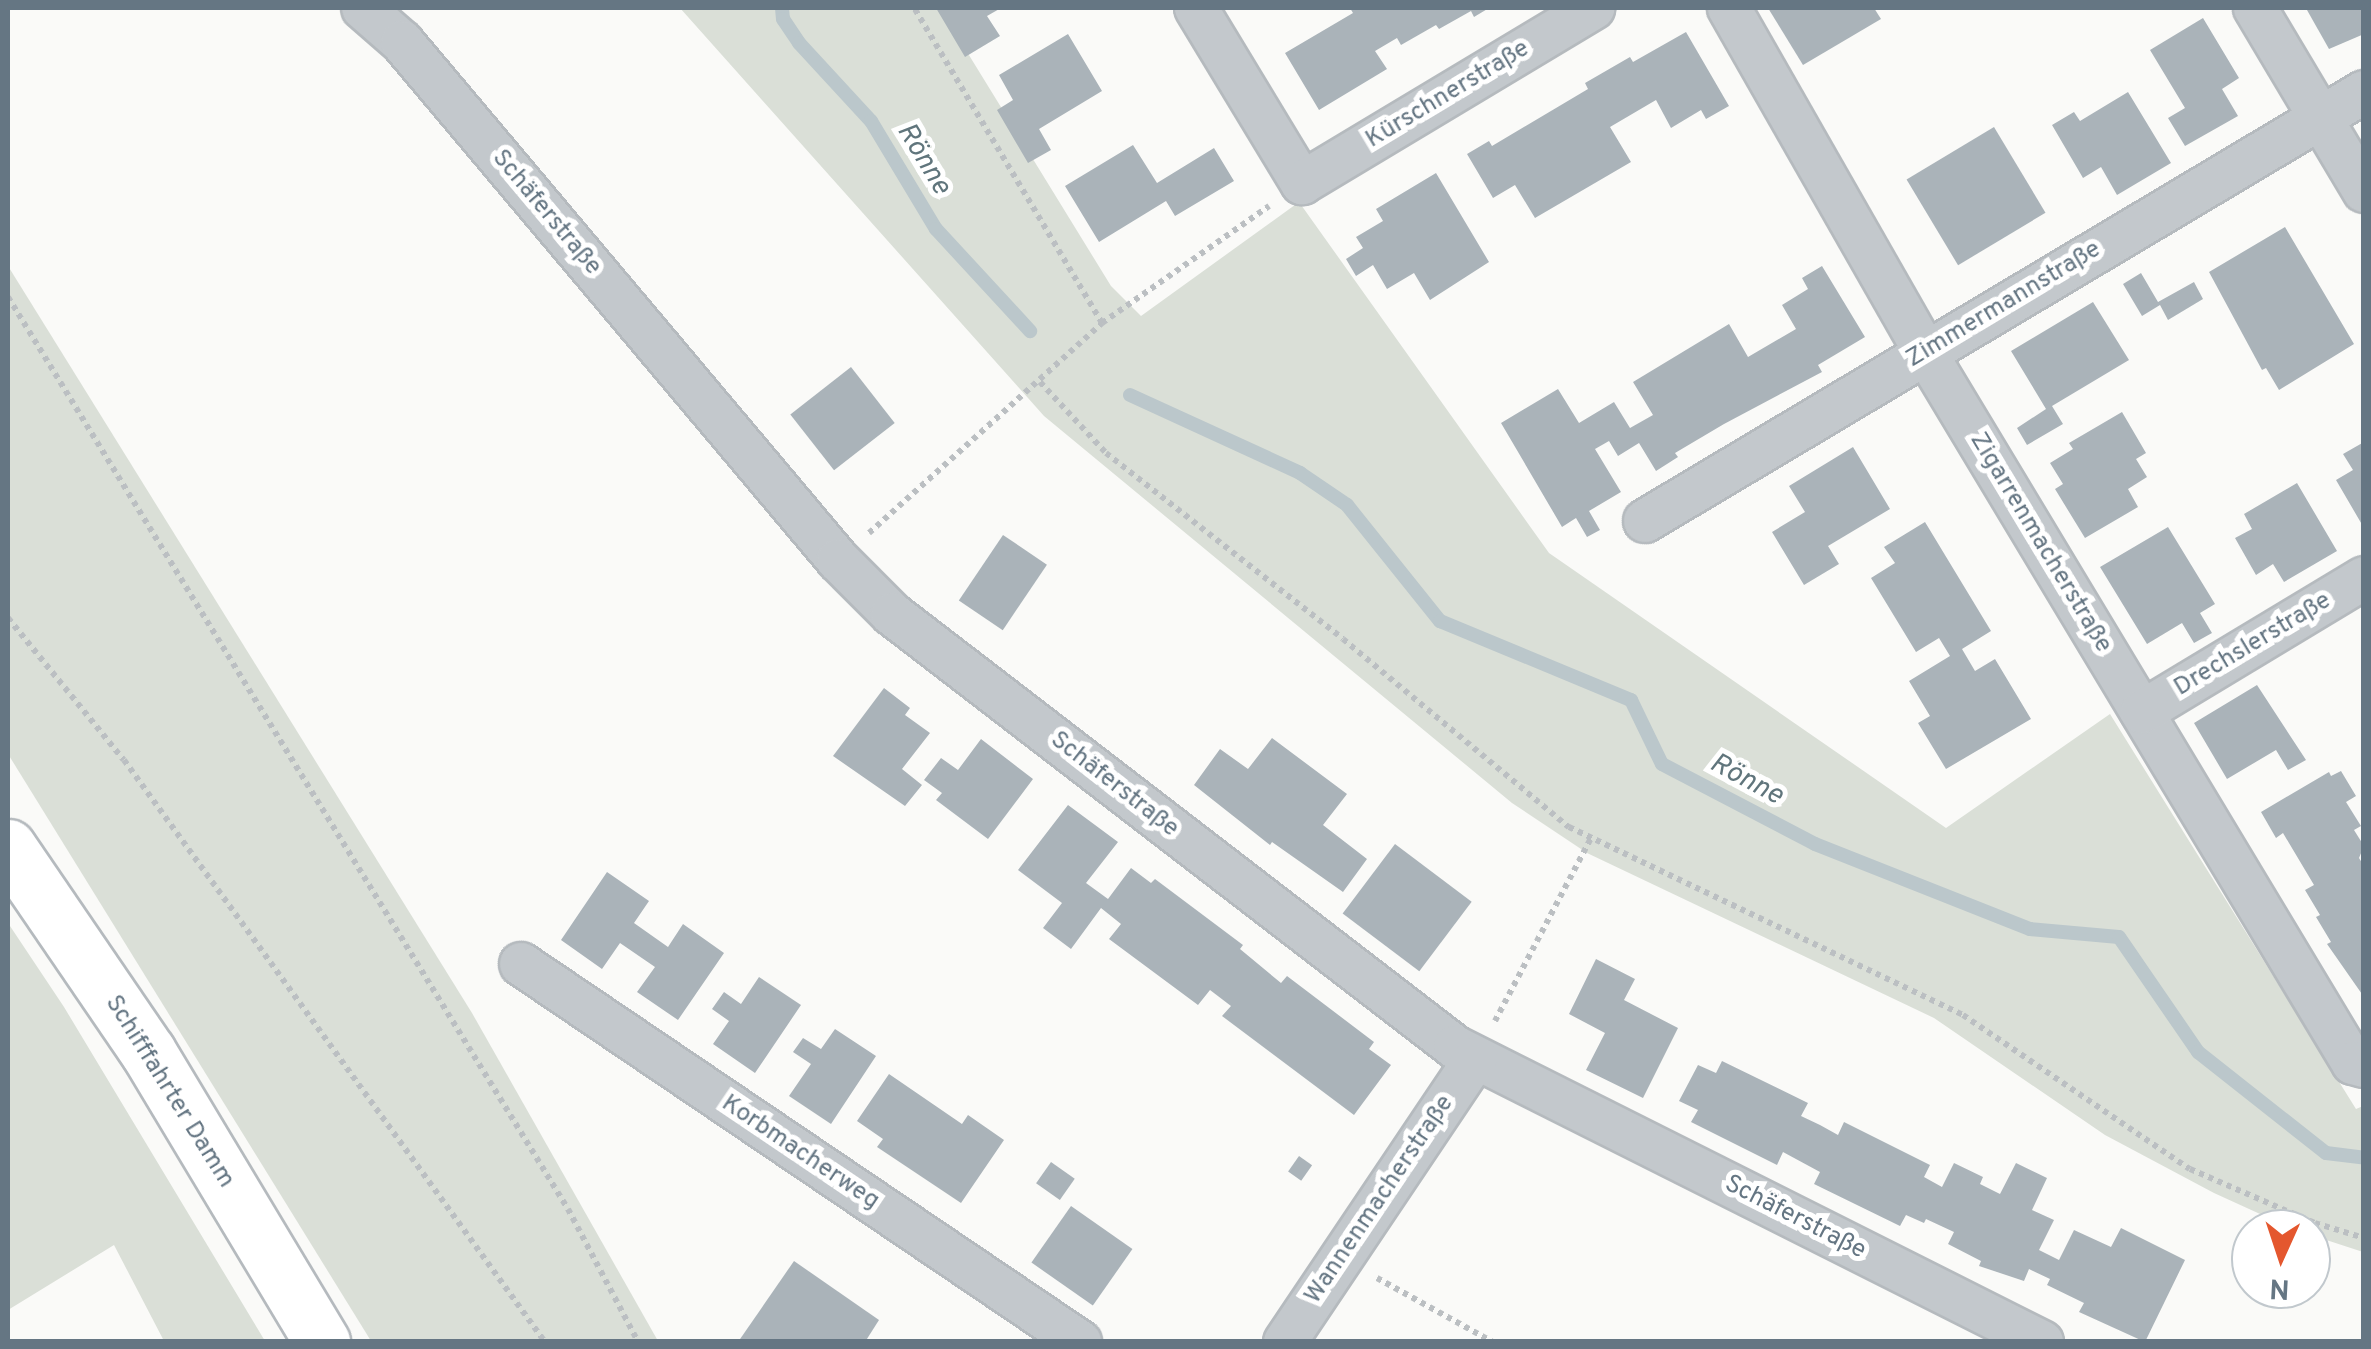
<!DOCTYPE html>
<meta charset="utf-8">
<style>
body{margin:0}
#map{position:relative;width:2371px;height:1349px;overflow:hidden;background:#fafaf8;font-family:Overpass,sans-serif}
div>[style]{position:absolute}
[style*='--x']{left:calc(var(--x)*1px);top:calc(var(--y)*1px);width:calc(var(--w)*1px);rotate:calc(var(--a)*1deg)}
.green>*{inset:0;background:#dadfd7}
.stream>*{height:14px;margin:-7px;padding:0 7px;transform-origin:7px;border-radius:7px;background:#bbc7cb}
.building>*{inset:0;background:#aab3b9;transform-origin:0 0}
.path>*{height:6px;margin-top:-3px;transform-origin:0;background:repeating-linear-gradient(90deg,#bbbfc2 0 5px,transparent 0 10px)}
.roads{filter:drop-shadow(2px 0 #b5babe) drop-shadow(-2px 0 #b5babe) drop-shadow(0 2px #b5babe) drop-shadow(0 -2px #b5babe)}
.street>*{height:42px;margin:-21px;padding:0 21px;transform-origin:21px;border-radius:21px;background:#c3c8cc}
.primary>*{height:55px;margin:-27.5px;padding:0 27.5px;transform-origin:27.5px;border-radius:27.5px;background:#fff}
span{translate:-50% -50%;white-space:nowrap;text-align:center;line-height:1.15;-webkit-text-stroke:10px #fff;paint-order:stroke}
.street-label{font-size:25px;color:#657683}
.water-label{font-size:28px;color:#60757c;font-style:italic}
.frame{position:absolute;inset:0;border:10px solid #657683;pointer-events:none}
.north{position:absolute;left:2231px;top:1209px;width:100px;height:100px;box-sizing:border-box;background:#fff;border:2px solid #c1c8cd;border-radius:50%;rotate:183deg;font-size:28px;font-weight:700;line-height:40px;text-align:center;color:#657683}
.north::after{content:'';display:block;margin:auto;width:35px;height:45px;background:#e4572e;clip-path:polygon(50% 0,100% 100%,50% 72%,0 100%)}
</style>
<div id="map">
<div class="green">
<i style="clip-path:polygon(680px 8px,940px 8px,1111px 286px,1141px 316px,1299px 202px,1549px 553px,1946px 828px,2110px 714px,2356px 1109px,2363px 1106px,2363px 1252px,2311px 1235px,2311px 1229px,2293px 1229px,2214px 1193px,2105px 1135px,1934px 1018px,1587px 853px,1512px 803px,1044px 416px)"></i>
<i style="clip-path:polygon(8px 266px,472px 1013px,658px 1341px,371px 1341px,8px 754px)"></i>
<i style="clip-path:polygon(8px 923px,64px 1007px,265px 1341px,164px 1341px,114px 1245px,8px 1310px)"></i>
</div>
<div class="stream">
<i style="--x:782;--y:8;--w:11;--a:85"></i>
<i style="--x:783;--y:19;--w:29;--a:56"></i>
<i style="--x:799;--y:43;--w:106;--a:47.3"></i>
<i style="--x:871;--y:121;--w:126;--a:59"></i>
<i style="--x:936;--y:229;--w:139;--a:47.3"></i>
<i style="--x:1130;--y:395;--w:187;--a:24.6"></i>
<i style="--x:1300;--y:473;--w:57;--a:34.2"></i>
<i style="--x:1347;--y:505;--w:149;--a:51.3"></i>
<i style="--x:1440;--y:621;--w:207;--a:22.5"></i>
<i style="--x:1631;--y:700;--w:71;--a:64.2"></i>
<i style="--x:1662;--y:764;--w:173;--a:27.6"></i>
<i style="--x:1815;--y:844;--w:231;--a:21.6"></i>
<i style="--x:2030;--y:929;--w:89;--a:5.1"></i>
<i style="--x:2119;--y:937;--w:140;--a:55.5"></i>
<i style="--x:2198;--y:1052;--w:163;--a:38.3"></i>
<i style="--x:2326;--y:1153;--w:38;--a:7"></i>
</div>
<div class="building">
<i style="clip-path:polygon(936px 8px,1001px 8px,987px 16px,1000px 36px,965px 57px)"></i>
<i style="clip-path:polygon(1350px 8px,1489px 8px,1474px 17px,1471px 11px,1439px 29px,1436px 25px,1401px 45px,1397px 38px,1375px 51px,1387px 69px,1319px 110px,1285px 53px,1353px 13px)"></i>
<i style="clip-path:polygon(1768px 8px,1874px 8px,1881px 19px,1803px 65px)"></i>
<i style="clip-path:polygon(2311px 8px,2364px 8px,2364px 34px,2329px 49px,2307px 10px)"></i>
<i style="clip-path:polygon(2203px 18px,2239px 78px,2222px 89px,2238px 116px,2185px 146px,2168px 118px,2185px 108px,2150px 50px)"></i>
<i style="clip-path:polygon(1686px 32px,1729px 106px,1706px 119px,1701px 110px,1671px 128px,1656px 100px,1610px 127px,1631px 162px,1535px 218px,1515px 185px,1493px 198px,1467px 154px,1489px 141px,1492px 146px,1588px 89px,1585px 83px,1630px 57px,1633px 62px)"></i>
<i style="clip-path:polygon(1068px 34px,1102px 91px,1039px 129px,1051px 150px,1028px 163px,997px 110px,1013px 100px,999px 75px)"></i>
<i style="clip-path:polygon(2128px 92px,2171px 163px,2117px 195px,2101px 167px,2083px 178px,2052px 125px,2074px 112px,2080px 121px)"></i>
<i style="left:1994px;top:127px;width:100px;height:102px;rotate:59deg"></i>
<i style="clip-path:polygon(1133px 145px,1157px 183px,1214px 148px,1234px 181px,1175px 216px,1166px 201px,1099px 242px,1065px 186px)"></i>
<i style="clip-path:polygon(1436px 173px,1489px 262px,1430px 300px,1414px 273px,1387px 289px,1373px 265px,1356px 276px,1346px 259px,1363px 248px,1356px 237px,1383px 221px,1376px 209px)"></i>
<i style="clip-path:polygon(2285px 227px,2354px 344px,2279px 390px,2266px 368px,2262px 370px,2209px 272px)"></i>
<i style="clip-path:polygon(1822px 266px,1865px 337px,1818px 365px,1822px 372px,1724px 424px,1675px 453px,1678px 457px,1656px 471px,1639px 443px,1618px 456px,1609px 441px,1595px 449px,1621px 492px,1589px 511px,1600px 530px,1587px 537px,1576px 518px,1562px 527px,1501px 423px,1558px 389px,1579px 423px,1614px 402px,1630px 428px,1653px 415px,1633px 382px,1729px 324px,1748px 357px,1796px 329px,1782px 305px,1808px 289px,1802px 278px)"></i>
<i style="clip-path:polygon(2141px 273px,2158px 302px,2194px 282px,2203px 299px,2168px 320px,2160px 305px,2142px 316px,2123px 284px)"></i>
<i style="clip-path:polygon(2093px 302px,2129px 360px,2052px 406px,2063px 424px,2027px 445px,2017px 428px,2046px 409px,2011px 351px)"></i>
<i style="left:851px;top:367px;width:71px;height:77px;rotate:52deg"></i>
<i style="clip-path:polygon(2122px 412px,2146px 453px,2136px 459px,2147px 477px,2128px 489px,2138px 507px,2085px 538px,2055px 489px,2063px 484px,2050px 463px,2073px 449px,2069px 443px)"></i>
<i style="clip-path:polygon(2364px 442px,2364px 528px,2336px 480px,2353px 470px,2343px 454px)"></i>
<i style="clip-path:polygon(1853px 447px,1890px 509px,1828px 546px,1839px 564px,1804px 585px,1772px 532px,1805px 512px,1789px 486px)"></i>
<i style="clip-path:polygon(2297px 483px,2337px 551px,2284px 582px,2273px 564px,2256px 575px,2235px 538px,2252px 529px,2244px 514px)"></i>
<i style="clip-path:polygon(1925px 522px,1991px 631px,1962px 649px,1975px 671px,1995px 659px,2031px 719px,1946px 769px,1918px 723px,1930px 716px,1909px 681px,1950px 656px,1939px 638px,1916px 652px,1871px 578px,1895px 563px,1884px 547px)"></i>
<i style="clip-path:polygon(2168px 527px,2215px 604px,2200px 613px,2212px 633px,2194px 643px,2182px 623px,2147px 644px,2100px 567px)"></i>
<i style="left:1003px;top:535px;width:53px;height:79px;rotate:34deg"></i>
<i style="clip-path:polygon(2257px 685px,2306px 760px,2288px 770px,2276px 750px,2227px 779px,2194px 723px)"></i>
<i style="clip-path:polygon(884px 688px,910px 708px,905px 715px,930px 733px,902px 769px,922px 785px,905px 806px,833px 756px)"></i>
<i style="clip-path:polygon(1272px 738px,1347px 794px,1323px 825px,1367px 859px,1343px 892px,1272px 842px,1270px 845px,1194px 785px,1220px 749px,1248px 769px)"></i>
<i style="clip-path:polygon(981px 739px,1033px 779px,988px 839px,936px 800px,942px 793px,924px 780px,941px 758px,958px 770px)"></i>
<i style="clip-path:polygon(2341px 771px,2356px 796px,2346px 802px,2361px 826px,2354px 830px,2364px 846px,2359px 858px,2364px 866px,2364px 997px,2327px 944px,2331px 942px,2316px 917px,2320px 915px,2305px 890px,2314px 885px,2283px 833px,2276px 838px,2261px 812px,2329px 772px,2331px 776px)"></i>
<i style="clip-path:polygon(1068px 805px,1118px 842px,1086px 883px,1108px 899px,1131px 868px,1151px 883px,1155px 879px,1243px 945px,1240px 949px,1281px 983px,1287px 976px,1374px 1042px,1369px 1049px,1391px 1065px,1354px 1115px,1222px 1016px,1231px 1006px,1210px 990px,1198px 1005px,1109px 939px,1121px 924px,1101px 908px,1071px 949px,1043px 928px,1062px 903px,1018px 870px)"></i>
<i style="left:1395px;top:844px;width:96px;height:87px;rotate:37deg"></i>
<i style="clip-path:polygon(607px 872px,649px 901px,634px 923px,668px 947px,683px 924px,724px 953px,678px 1020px,637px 992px,655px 967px,620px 943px,602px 969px,561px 940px)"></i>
<i style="clip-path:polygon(1596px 959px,1635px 979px,1624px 1000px,1678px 1028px,1643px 1098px,1586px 1070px,1605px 1033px,1569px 1014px)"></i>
<i style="clip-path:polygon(759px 977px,801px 1005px,755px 1073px,713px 1044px,729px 1021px,712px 1009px,724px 992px,741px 1004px)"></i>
<i style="clip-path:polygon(835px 1029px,876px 1056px,831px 1124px,789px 1096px,811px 1064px,793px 1052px,803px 1038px,821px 1049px)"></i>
<i style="clip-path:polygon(1722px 1061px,1808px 1103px,1801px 1116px,1820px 1125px,1838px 1135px,1844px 1122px,1930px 1165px,1924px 1177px,1942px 1187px,1954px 1163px,1983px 1177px,1980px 1184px,2000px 1194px,2016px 1163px,2047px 1178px,2032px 1210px,2054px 1220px,2039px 1250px,2059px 1260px,2074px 1230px,2111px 1247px,2121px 1228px,2185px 1260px,2145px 1342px,2079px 1312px,2084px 1303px,2047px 1285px,2050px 1279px,2029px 1269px,2024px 1281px,1979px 1266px,1981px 1261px,1948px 1244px,1954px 1232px,1926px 1219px,1924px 1223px,1906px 1215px,1900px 1226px,1814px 1184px,1820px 1172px,1783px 1152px,1777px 1165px,1691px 1122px,1698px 1110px,1679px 1101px,1698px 1065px,1716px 1073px)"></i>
<i style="clip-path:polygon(889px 1074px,962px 1124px,968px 1115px,1004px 1140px,961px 1203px,877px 1147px,883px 1139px,857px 1121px)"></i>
<i style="left:1299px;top:1156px;width:16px;height:19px;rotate:35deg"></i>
<i style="left:1051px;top:1162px;width:29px;height:26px;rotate:35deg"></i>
<i style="left:1071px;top:1206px;width:75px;height:69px;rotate:35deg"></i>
<i style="clip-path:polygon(794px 1261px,879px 1320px,865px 1342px,738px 1342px)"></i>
</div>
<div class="path">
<i style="--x:8;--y:297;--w:1070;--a:58.45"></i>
<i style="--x:568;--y:1209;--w:150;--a:62.2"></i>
<i style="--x:1102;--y:323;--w:204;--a:-35"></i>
<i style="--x:1040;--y:382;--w:97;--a:47.1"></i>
<i style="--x:1106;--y:453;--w:301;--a:38.1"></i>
<i style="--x:1343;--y:639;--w:294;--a:39.8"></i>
<i style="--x:1569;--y:827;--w:437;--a:25.5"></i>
<i style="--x:1963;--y:1015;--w:274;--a:34.2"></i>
<i style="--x:2190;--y:1169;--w:136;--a:23.4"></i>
<i style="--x:2315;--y:1223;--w:51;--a:17"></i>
<i style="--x:869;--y:533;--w:314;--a:-42"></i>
<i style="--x:1102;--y:323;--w:367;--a:-120.8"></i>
<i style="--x:8;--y:618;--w:183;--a:50.8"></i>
<i style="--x:124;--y:760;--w:718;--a:54.12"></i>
<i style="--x:1495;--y:1021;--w:207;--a:-62.3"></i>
<i style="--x:1377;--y:1278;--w:132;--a:28.9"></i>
</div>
<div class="roads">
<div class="street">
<i style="--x:363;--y:8;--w:52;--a:41.1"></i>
<i style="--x:402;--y:42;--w:677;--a:49.91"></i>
<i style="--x:838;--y:560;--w:76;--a:45"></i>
<i style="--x:892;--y:614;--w:710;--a:37.56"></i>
<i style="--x:1455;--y:1047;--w:657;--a:26.68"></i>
<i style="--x:1196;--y:8;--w:205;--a:58.8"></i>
<i style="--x:1302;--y:183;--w:340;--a:-31"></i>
<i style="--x:1729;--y:8;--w:396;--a:60.3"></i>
<i style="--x:1925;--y:352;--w:830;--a:58.95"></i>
<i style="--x:2353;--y:1063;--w:11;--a:15"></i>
<i style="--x:2255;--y:8;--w:213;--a:59.2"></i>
<i style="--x:1645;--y:521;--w:837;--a:-30.82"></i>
<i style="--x:2142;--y:712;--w:259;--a:-31.1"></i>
<i style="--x:521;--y:964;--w:675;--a:34.07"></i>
<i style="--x:1285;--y:1342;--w:342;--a:-56.1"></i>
</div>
<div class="primary">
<i style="--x:8;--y:847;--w:248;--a:55.7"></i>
<i style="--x:148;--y:1052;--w:338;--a:59"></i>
</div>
</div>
<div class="street-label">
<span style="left:1448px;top:95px;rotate:-31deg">Kürschnerstraße</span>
<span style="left:546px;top:213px;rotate:50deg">Schäferstraße</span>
<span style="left:2004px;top:305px;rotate:-31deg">Zimmermannstraße</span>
<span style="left:2040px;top:543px;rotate:59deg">Zigarrenmacherstraße</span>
<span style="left:2253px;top:645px;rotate:-31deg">Drechslerstraße</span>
<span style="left:1114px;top:785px;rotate:38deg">Schäferstraße</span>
<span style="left:169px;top:1092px;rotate:58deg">Schifffahrter Damm</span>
<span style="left:800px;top:1153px;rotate:34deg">Korbmacherweg</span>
<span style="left:1380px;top:1200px;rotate:-56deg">Wannenmacherstraße</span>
<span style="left:1795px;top:1218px;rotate:27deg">Schäferstraße</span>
</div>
<div class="water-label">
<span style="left:923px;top:159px;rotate:59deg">Rönne</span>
<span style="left:1746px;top:780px;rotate:28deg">Rönne</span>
</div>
<div class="frame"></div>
<div class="north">N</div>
</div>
